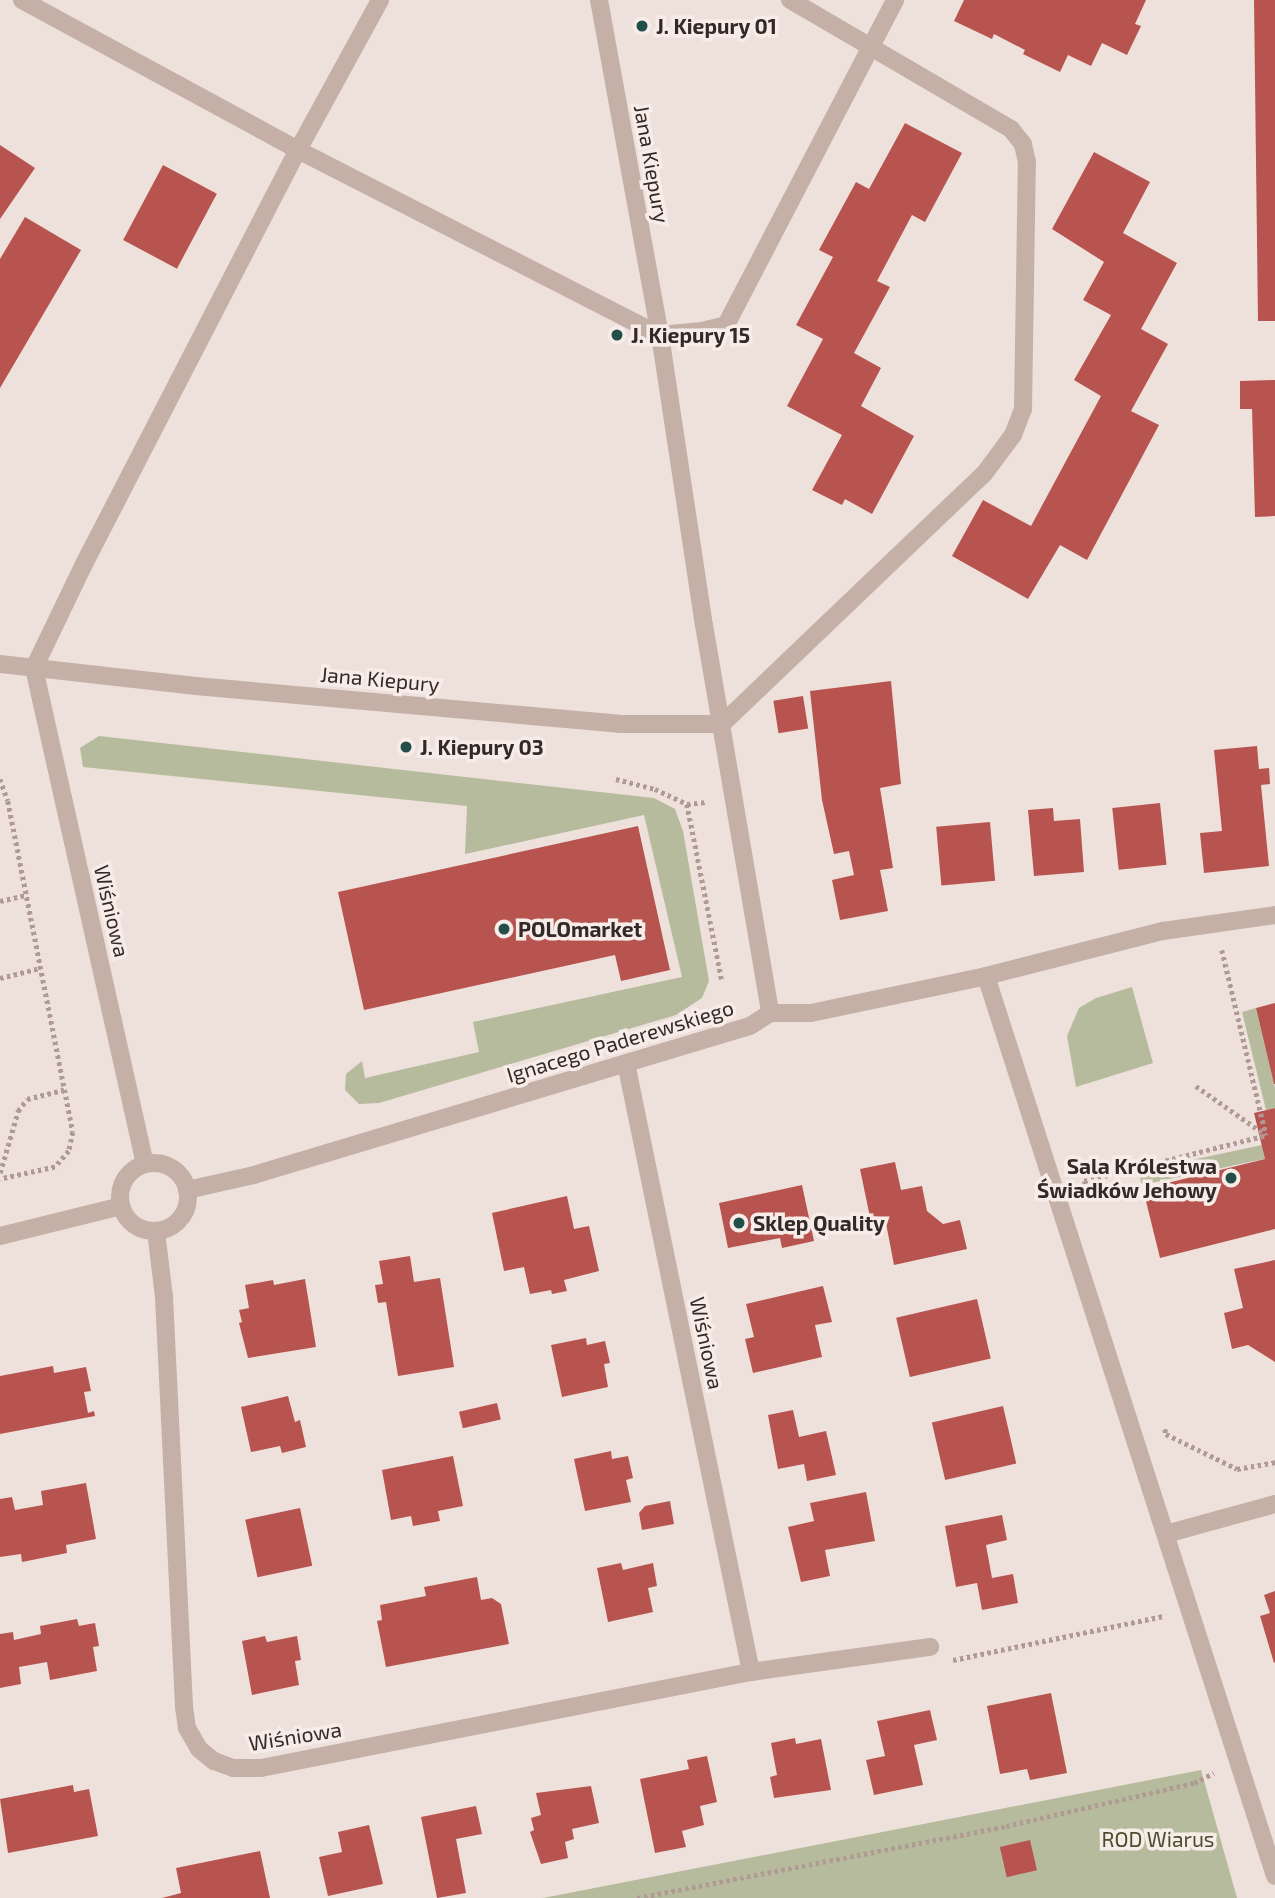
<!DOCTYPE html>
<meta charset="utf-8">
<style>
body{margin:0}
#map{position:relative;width:1275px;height:1898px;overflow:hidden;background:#eee1db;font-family:"Exo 2",sans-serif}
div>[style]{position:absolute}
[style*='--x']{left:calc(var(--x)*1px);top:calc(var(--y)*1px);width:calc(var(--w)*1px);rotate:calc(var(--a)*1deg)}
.green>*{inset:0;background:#b7bb9d;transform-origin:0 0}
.building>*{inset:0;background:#b8544f;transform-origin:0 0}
.path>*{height:4.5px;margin-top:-2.25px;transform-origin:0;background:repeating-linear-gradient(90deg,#b09a93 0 3.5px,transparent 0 7px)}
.minor>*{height:18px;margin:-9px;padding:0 9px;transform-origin:9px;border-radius:9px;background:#c5b0a8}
.minor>.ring{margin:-9px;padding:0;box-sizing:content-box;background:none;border:18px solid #c5b0a8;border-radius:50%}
.dots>*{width:19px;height:19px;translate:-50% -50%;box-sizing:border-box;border:4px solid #f7ece7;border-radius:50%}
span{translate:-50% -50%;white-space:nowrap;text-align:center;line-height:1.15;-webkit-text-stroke:7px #f7ece7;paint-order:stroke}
.poi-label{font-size:21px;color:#332927;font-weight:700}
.left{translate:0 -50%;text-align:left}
.right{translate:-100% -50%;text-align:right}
.street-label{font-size:21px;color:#332927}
.park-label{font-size:21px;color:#494e2e}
</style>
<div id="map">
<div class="green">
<i style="clip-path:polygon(99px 736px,654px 798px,675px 809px,683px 831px,709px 981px,702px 998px,676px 1015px,379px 1103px,359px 1104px,345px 1090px,346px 1074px,362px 1061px,365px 1078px,479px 1052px,473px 1022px,682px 977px,644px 815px,465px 854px,467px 806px,83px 767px,80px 748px)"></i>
<i style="clip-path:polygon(1132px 987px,1153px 1063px,1076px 1087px,1067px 1036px,1079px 1008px,1096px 998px)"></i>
<i style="clip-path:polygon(1256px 1008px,1275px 1088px,1275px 1108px,1266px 1110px,1242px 1012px)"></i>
<i style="left:1262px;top:1145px;width:14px;height:126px;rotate:78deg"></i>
<i style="clip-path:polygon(1201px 1770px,1237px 1898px,543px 1898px)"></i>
</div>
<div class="building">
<i style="clip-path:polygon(964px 0,1146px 0,1135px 24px,1141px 26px,1127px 55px,1102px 43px,1091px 66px,1068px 55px,1060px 72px,1023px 54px,1025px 50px,994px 34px,992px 39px,954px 21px)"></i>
<i style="clip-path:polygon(1254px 0,1275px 0,1275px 321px,1258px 321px)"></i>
<i style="clip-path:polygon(905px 123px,962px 153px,925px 222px,912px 215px,877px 281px,890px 287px,854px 353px,881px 368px,861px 406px,914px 436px,872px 514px,845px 499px,842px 505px,812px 490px,842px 435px,787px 406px,823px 339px,796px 325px,833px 257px,819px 250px,856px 182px,869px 189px)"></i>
<i style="clip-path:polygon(0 145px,35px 168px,0 219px)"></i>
<i style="clip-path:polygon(1094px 152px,1150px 182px,1123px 233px,1177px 263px,1141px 329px,1168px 344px,1131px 411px,1159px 425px,1087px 560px,1060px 545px,1028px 599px,952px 556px,983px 500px,1031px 526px,1101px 396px,1074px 380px,1111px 315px,1083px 300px,1104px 262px,1052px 229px)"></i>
<i style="left:163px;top:165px;width:61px;height:85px;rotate:28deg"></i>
<i style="clip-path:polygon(25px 217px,81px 250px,0 388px,0 259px)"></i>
<i style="clip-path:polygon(1275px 380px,1275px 516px,1255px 517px,1252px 409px,1240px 409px,1240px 381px)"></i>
<i style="clip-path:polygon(891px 681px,901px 784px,880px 788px,893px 868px,880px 870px,888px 911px,840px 920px,832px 880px,854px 875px,849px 851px,834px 854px,822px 800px,810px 691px)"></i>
<i style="left:803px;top:696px;width:33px;height:30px;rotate:81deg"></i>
<i style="clip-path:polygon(1257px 746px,1259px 769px,1269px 768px,1270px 784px,1261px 785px,1269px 866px,1204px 873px,1200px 833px,1222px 831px,1214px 750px)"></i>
<i style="left:1160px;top:803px;width:62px;height:48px;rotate:84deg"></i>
<i style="clip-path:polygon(1053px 808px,1054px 821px,1080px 819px,1084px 872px,1034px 876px,1028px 810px)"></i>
<i style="left:990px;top:822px;width:59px;height:54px;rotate:85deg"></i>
<i style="clip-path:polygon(638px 826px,670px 970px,621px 981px,615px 955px,364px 1010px,338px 892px)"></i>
<i style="clip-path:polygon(1275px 1003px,1275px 1084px,1274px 1084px,1256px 1008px)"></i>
<i style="clip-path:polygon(1275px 1108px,1275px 1229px,1160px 1258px,1143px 1189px,1265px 1159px,1254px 1113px)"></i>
<i style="clip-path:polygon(895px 1162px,901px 1190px,922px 1186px,927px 1211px,943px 1224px,960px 1220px,967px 1249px,894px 1265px,885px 1218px,871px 1222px,860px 1169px)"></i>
<i style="clip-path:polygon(802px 1185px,814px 1241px,782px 1248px,780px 1238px,728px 1248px,719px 1203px)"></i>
<i style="clip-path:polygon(567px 1196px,574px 1229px,589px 1226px,599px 1271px,564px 1280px,567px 1291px,552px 1294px,551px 1290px,530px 1294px,524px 1267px,504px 1271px,492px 1213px)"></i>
<i style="clip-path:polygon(410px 1256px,414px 1282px,440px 1278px,454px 1367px,398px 1376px,386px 1302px,378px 1303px,375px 1285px,383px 1284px,379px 1261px)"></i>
<i style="clip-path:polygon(1275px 1260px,1275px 1362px,1248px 1345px,1232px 1349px,1224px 1313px,1243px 1308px,1234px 1269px)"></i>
<i style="clip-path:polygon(305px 1279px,316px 1347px,248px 1358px,239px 1323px,242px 1322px,239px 1310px,249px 1308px,245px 1285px,273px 1280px,274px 1285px)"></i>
<i style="clip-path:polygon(823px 1286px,832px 1322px,815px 1325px,822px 1357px,753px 1373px,745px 1339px,754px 1337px,746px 1304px)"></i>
<i style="left:977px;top:1299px;width:61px;height:83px;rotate:77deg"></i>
<i style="clip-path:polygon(586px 1338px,587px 1345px,605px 1341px,610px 1363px,604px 1364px,608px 1387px,562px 1397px,551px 1345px)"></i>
<i style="clip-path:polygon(53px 1366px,54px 1373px,86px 1367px,91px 1391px,84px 1392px,88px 1413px,94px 1411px,95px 1416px,0 1434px,0 1376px)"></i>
<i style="clip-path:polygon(288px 1396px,295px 1422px,300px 1420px,306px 1447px,282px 1453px,280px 1446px,251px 1452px,241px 1407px)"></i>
<i style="left:497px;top:1403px;width:17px;height:39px;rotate:77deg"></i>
<i style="left:1003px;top:1406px;width:59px;height:73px;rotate:77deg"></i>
<i style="clip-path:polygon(793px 1410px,799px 1437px,826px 1431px,836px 1475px,807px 1481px,804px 1464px,778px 1469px,768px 1415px)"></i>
<i style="clip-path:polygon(611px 1451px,612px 1459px,628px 1456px,633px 1478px,626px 1480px,631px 1502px,585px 1511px,574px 1459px)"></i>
<i style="clip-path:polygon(453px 1456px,463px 1506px,438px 1511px,440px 1521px,413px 1526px,411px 1516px,391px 1520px,382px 1470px)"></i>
<i style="clip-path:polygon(86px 1483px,96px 1539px,66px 1545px,67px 1553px,22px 1562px,21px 1554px,0 1557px,0 1499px,12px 1497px,15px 1510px,43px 1505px,41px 1491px)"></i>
<i style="clip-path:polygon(866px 1492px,875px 1541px,825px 1550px,830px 1576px,801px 1582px,788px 1527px,814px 1521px,810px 1503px)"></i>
<i style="clip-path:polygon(670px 1501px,674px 1524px,642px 1530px,639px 1513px,645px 1506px)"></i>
<i style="left:300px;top:1508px;width:59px;height:56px;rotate:78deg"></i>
<i style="clip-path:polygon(1002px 1515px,1007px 1540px,986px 1545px,992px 1578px,1013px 1574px,1018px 1603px,982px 1610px,977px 1583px,956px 1587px,945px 1526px)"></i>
<i style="clip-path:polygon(621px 1563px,623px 1570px,653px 1563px,657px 1586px,648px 1588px,653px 1612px,608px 1622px,597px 1568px)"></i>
<i style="clip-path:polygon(477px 1577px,481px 1600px,492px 1598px,501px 1604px,509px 1644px,386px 1667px,377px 1621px,382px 1620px,380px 1605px,426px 1596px,424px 1587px)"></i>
<i style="clip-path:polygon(1275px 1591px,1275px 1662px,1274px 1663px,1260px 1616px,1270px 1613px,1264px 1595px)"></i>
<i style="clip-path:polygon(77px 1619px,79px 1626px,95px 1623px,99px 1646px,93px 1647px,97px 1671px,50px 1680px,47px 1662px,19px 1667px,21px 1684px,0 1688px,0 1634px,13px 1632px,14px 1640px,41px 1634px,40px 1626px)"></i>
<i style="clip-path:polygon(265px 1636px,267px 1642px,297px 1636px,301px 1660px,295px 1661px,299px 1685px,252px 1695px,242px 1641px)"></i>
<i style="clip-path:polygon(1051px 1693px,1067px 1773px,1030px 1780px,1027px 1769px,1000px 1774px,987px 1706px)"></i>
<i style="clip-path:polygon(930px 1710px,937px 1740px,914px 1745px,923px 1785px,874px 1795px,866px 1760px,885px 1756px,877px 1721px)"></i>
<i style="clip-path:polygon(795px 1738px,796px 1744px,821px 1739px,831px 1790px,774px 1798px,770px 1777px,777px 1775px,771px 1743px)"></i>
<i style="clip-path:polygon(707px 1756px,717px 1802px,700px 1806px,704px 1825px,682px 1831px,686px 1847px,655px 1853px,640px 1779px,689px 1769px,687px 1760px)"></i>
<i style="clip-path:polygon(73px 1785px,74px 1792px,89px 1789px,98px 1836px,8px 1853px,0 1799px)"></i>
<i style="clip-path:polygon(591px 1786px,599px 1823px,572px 1829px,574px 1839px,565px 1842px,568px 1858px,541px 1864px,530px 1832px,534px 1830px,531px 1818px,541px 1815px,536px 1793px)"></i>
<i style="clip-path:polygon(476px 1806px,482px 1834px,456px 1839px,466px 1893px,437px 1898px,421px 1817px)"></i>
<i style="clip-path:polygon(369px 1825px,383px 1884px,328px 1896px,319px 1857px,342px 1852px,338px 1832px)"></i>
<i style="left:1030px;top:1840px;width:31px;height:31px;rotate:77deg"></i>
<i style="clip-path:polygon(260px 1851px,270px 1898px,162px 1898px,181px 1893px,176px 1868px)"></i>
</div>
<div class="path">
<i style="--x:0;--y:779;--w:23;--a:70"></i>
<i style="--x:8;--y:801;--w:337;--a:78.9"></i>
<i style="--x:73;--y:1132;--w:19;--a:102"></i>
<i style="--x:69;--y:1151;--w:21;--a:131"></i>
<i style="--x:55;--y:1167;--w:56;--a:167.7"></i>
<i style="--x:616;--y:779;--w:40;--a:14.4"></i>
<i style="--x:655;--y:789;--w:35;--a:25"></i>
<i style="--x:687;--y:804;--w:18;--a:-6"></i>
<i style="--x:687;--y:804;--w:180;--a:78.8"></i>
<i style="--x:0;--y:901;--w:26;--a:-13"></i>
<i style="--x:1222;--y:950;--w:190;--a:76.6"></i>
<i style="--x:0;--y:978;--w:41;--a:-14"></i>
<i style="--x:1196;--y:1086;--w:85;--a:35"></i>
<i style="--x:0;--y:1173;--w:65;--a:-73.8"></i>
<i style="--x:18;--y:1111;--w:15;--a:-53"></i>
<i style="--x:27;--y:1099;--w:38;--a:-14"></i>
<i style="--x:1085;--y:1184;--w:3;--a:-108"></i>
<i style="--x:1084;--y:1181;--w:189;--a:-14.1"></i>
<i style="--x:1165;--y:1429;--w:5;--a:79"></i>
<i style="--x:1166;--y:1434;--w:79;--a:26.2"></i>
<i style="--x:1237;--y:1469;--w:39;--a:-10"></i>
<i style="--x:953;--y:1660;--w:215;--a:-11.8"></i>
<i style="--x:637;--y:1898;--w:376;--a:-11"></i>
<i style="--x:1006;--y:1826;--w:193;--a:-12.9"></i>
<i style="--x:1194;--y:1783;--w:22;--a:-27"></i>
</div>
<div class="minor">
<i style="--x:22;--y:0;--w:314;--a:28.5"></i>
<i style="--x:298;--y:150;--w:407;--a:27.1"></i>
<i style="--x:660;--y:335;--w:42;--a:-5.4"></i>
<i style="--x:702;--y:331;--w:25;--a:-14"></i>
<i style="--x:726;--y:325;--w:366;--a:-62.5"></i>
<i style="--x:599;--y:0;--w:341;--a:79.7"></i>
<i style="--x:660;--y:335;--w:293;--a:81.4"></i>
<i style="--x:704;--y:625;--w:394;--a:80.3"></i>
<i style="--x:0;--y:664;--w:197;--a:6.4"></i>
<i style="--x:196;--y:686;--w:425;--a:5.1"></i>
<i style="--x:619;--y:724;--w:103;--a:0"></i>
<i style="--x:34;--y:668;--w:113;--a:-64.3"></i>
<i style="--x:83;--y:566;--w:468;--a:-62.7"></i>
<i style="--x:298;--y:150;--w:171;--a:-61.3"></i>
<i style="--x:34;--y:668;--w:508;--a:77.39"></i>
<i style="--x:722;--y:724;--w:362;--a:-43.7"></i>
<i style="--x:984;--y:474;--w:49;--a:-53.4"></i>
<i style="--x:1013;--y:435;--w:28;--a:-69"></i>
<i style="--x:1023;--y:409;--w:247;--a:-89.1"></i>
<i style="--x:1027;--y:162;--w:18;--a:-103"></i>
<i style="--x:1023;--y:144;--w:19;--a:-129"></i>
<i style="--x:1011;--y:129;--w:256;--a:-149.7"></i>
<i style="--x:986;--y:976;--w:945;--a:72.2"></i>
<i style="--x:626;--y:1063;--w:622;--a:78.4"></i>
<i class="ring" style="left:120px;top:1163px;width:50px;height:50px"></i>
<i style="--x:187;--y:1190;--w:69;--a:-12.6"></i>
<i style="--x:254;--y:1175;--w:518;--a:-16.72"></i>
<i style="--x:750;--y:1026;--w:24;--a:-33"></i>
<i style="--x:770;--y:1013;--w:41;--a:0"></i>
<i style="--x:811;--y:1013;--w:179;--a:-11.9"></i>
<i style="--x:986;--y:976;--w:183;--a:-14.3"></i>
<i style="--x:1163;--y:931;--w:113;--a:-8.1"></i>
<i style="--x:156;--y:1231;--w:66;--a:83.1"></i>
<i style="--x:164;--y:1297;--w:410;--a:87.2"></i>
<i style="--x:184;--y:1707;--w:21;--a:82"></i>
<i style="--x:187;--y:1728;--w:24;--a:60"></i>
<i style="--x:199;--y:1749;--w:19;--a:39"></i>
<i style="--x:214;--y:1761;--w:20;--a:20"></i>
<i style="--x:233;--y:1768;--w:28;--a:0"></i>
<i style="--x:261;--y:1768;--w:499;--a:-11.1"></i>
<i style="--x:751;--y:1672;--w:181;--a:-8"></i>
<i style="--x:0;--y:1236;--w:125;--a:-13.9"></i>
<i style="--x:1166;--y:1534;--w:113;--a:-15.4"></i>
</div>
<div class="dots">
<i style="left:642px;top:26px;background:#224f49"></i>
<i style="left:617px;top:335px;background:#224f49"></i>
<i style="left:406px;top:747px;background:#224f49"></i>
<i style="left:504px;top:929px;background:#224f49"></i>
<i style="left:1231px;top:1178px;background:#224f49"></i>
<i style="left:739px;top:1223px;background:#224f49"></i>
</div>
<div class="poi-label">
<span class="left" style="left:656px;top:26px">J. Kiepury 01</span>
<span class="left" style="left:631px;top:335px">J. Kiepury 15</span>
<span class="left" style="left:420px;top:747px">J. Kiepury 03</span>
<span class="left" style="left:518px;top:929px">POLOmarket</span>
<span class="right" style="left:1217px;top:1178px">Sala Królestwa<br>Świadków Jehowy</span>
<span class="left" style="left:753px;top:1223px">Sklep Quality</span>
</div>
<div class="street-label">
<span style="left:652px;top:164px;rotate:80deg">Jana Kiepury</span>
<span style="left:380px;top:679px;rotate:5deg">Jana Kiepury</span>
<span style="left:112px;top:911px;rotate:77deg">Wiśniowa</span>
<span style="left:620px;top:1041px;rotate:-17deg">Ignacego Paderewskiego</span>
<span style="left:707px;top:1343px;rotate:78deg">Wiśniowa</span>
<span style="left:295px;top:1736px;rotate:-9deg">Wiśniowa</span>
</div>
<div class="park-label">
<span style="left:1158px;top:1839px">ROD Wiarus</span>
</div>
</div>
